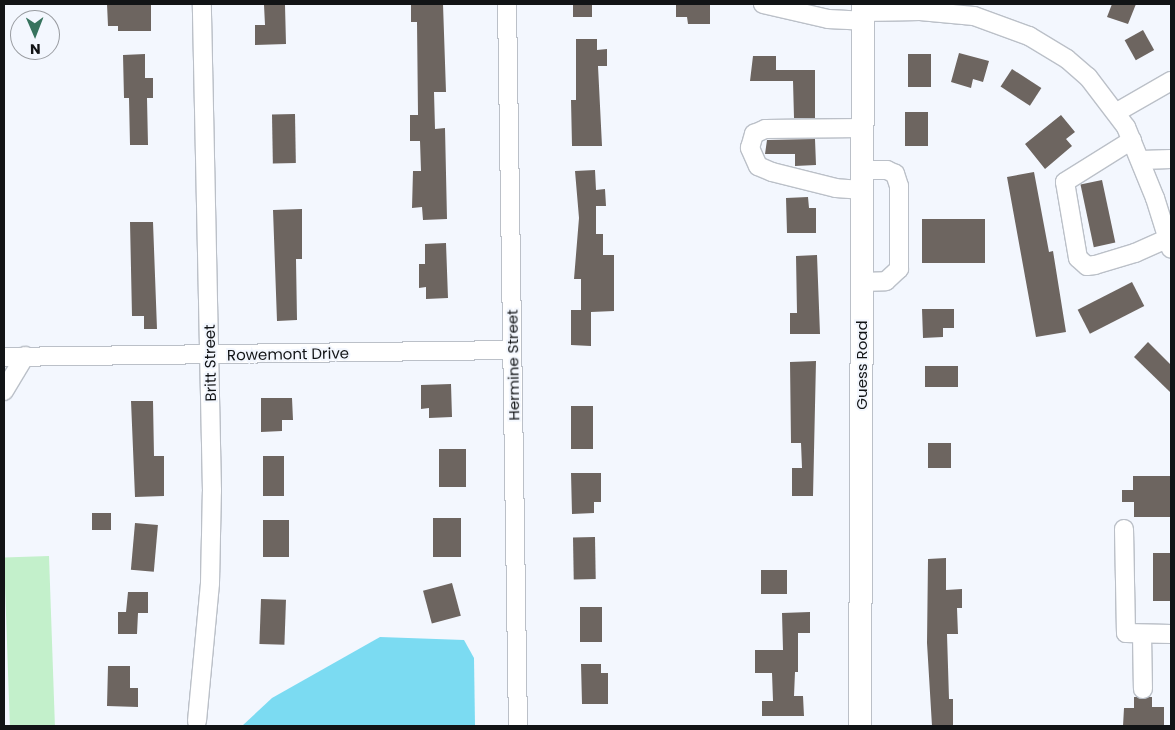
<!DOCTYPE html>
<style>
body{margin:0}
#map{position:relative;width:1175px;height:730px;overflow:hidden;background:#f3f7fe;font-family:Poppins,sans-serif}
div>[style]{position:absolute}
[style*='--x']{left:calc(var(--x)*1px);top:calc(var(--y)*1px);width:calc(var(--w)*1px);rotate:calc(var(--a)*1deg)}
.green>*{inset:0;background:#c3f0cb;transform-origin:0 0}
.water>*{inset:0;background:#7bdbf2}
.building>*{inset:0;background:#6d6560;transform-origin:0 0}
.roads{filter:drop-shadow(1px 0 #bbc0c8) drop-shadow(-1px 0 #bbc0c8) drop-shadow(0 1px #bbc0c8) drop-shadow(0 -1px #bbc0c8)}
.minor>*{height:18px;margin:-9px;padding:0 9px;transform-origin:9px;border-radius:9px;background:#fff}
.major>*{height:22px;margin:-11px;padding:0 11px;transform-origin:11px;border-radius:11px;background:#fff}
span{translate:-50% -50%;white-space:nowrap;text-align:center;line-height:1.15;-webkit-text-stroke:4px #f3f7fe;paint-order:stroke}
.street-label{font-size:15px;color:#121416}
.frame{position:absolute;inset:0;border:5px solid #121416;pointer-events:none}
.north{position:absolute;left:10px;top:10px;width:50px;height:50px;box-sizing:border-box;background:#f3f7fe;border:1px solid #999ca1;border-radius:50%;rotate:179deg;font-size:14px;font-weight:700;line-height:20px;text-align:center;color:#121416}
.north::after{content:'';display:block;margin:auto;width:18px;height:22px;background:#37735e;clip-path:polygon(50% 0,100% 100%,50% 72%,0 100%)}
</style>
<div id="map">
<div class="green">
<i style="left:49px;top:556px;width:170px;height:45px;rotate:88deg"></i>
</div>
<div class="water">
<i style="clip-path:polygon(380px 637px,464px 640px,474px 658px,475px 726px,242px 726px,272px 698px)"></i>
</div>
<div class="building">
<i style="clip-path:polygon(107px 4px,151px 4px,151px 31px,118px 31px,118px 26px,108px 26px)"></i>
<i style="clip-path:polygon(411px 4px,443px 4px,446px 92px,434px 92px,435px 129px,445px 128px,447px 219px,423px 220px,422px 207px,412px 208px,413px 171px,421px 171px,420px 141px,410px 141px,410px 115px,418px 115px,417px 22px,411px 22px)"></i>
<i style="left:573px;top:4px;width:19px;height:13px"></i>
<i style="clip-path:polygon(676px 4px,710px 4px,710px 24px,688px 24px,687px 17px,676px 17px)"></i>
<i style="clip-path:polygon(1112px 4px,1136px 4px,1128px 24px,1107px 17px)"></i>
<i style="clip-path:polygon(264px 5px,285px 5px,286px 44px,255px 45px,255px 25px,265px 25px)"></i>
<i style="left:1143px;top:30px;width:23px;height:21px;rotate:61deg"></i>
<i style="clip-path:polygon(576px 39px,597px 39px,597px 50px,607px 49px,607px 66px,598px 66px,602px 146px,572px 146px,571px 100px,576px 100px)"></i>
<i style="clip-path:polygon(959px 53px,989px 61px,983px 82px,973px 79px,971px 88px,951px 82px)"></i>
<i style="clip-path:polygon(145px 54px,145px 78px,153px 78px,153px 98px,147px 98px,148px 145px,130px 145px,129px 98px,124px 98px,123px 55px)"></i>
<i style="left:908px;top:54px;width:23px;height:33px"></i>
<i style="clip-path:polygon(753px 56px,776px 56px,776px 70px,815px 70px,815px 118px,794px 118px,793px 81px,750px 81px)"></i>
<i style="left:1012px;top:69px;width:35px;height:21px;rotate:33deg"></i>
<i style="left:905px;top:112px;width:23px;height:34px"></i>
<i style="left:295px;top:114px;width:49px;height:23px;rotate:89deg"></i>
<i style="clip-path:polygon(1061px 115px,1075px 132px,1066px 139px,1072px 146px,1045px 169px,1025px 144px)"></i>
<i style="clip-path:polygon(815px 139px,816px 165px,795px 166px,795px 154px,765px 154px,767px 140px)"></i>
<i style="clip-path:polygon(595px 170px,596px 190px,605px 189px,606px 206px,596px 206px,596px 234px,603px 234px,603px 255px,614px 255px,614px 311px,591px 312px,591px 346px,571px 345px,571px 310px,581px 310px,581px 279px,574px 279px,579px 218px,575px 171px)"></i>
<i style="clip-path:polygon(1034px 172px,1049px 252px,1053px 251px,1066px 332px,1036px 337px,1007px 177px)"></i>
<i style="left:1102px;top:180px;width:64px;height:22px;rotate:78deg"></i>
<i style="clip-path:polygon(808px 197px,809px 208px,816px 208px,816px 233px,787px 233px,786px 198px)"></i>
<i style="clip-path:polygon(302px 209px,302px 259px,296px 259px,297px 320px,277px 321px,273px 210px)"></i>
<i style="left:922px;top:219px;width:63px;height:44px"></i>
<i style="clip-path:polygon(130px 222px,153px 222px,157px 329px,144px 329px,144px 316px,132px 316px)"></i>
<i style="clip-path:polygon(446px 243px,448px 298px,426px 299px,426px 287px,419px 288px,419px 264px,425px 264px,425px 244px)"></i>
<i style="clip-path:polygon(817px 255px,820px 334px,790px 334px,790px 313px,797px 313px,796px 256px)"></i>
<i style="left:1132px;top:282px;width:27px;height:61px;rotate:63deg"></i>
<i style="clip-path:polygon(922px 309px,954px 309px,954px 328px,943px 328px,943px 337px,923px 338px)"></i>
<i style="clip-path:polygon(1148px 342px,1171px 365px,1171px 393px,1134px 357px)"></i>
<i style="clip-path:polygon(816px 361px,813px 496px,792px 496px,792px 468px,802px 468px,801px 443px,791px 443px,790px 362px)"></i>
<i style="left:925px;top:366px;width:33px;height:21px"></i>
<i style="clip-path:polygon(451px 384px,452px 417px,429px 418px,429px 408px,421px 409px,421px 385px)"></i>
<i style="clip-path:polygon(261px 398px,292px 398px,293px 420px,282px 420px,282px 431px,261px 432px)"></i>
<i style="clip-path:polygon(131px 401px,153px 401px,154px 456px,164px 456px,164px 496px,135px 497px)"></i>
<i style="left:571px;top:406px;width:22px;height:43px"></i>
<i style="left:928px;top:443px;width:23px;height:25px"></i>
<i style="left:439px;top:449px;width:27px;height:38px"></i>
<i style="left:263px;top:456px;width:21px;height:40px"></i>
<i style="clip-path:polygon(571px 473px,601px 473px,601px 502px,594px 502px,594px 513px,572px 514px)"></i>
<i style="clip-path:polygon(1133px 476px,1171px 476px,1171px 517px,1134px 517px,1134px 502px,1122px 502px,1122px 490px,1133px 490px)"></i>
<i style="left:111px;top:513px;width:17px;height:19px;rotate:90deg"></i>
<i style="left:433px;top:518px;width:28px;height:39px"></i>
<i style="left:289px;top:520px;width:37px;height:26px;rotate:90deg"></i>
<i style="left:135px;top:523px;width:23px;height:47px;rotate:5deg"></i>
<i style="left:595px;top:537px;width:42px;height:22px;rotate:89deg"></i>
<i style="left:1153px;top:553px;width:18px;height:48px"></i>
<i style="clip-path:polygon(946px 558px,946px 590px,962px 589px,962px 608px,957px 608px,958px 634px,947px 634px,949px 699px,953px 699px,953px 726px,932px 726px,927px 643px,928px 559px)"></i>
<i style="left:761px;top:570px;width:26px;height:24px"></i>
<i style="left:452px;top:583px;width:34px;height:30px;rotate:75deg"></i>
<i style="clip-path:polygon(128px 592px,148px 592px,148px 613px,138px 613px,137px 634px,118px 634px,118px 612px,126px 612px)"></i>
<i style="left:261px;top:599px;width:25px;height:45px;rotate:2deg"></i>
<i style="left:580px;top:607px;width:22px;height:35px"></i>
<i style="clip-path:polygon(810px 612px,810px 633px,798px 633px,798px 672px,795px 672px,794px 696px,803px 696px,804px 716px,762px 716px,762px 701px,773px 701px,772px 673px,755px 673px,755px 650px,783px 650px,782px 613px)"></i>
<i style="clip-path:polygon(581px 664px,601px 664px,601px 673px,608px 673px,608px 704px,582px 704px)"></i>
<i style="clip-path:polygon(108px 666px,130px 666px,130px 688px,138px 688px,138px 707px,107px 706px)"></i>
<i style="clip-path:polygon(1134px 697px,1152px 697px,1152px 707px,1164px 707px,1164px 726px,1123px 726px,1124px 708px,1134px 708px)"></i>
</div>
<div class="roads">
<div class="minor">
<i style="--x:507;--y:4;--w:722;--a:89.13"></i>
<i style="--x:763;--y:4;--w:67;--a:13"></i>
<i style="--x:828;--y:19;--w:35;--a:3"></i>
<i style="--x:863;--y:12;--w:57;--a:-1"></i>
<i style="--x:920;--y:11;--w:54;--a:5.3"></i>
<i style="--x:974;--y:16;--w:59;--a:20"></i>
<i style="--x:1029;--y:36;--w:44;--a:31.2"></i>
<i style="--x:1067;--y:59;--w:28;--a:41"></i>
<i style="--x:1088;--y:77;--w:63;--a:52.8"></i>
<i style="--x:1126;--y:127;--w:77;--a:67.8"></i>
<i style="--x:1155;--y:198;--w:53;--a:72.6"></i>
<i style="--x:1117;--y:112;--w:62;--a:-29.9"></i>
<i style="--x:1132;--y:140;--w:79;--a:147.9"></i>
<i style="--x:1065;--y:182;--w:77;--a:80.3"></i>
<i style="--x:1078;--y:258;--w:12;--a:42"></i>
<i style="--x:1087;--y:266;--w:8;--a:-7"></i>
<i style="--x:1095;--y:265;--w:42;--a:-16.7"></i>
<i style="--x:1135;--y:253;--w:35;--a:-24"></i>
<i style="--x:1141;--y:160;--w:30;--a:-2"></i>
<i style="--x:863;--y:190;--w:27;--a:-176"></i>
<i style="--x:836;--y:188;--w:66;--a:-166"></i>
<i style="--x:772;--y:172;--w:15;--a:-157"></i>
<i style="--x:758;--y:166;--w:20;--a:-114"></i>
<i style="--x:750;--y:148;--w:15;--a:-74"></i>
<i style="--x:754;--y:134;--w:12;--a:-24"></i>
<i style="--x:765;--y:129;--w:98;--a:-0.6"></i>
<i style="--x:862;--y:282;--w:24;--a:-2"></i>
<i style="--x:886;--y:281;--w:18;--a:-43"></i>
<i style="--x:899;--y:269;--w:83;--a:-90"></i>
<i style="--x:899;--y:186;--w:13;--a:-108"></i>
<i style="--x:895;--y:174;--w:9;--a:-153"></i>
<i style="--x:887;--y:170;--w:24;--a:180"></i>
<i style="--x:4;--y:357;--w:508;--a:-0.79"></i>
<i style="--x:4;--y:391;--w:41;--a:-59"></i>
<i style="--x:1124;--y:529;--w:104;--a:88.9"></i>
<i style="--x:1126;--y:633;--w:45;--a:1.3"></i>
<i style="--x:1142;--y:634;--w:55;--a:89"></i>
<i style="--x:197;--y:721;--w:139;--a:-84.6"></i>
<i style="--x:210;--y:583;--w:92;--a:-88.8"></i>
<i style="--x:212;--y:491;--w:487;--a:-91.2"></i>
</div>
<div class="major">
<i style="--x:860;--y:726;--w:722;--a:-89.76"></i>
</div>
</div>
<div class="street-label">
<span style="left:288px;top:354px;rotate:-1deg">Rowemont Drive</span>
<span style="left:210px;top:363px;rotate:-91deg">Britt Street</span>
<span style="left:513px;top:365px;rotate:-91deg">Hermine Street</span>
<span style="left:862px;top:365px;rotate:-90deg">Guess Road</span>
</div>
<div class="frame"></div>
<div class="north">N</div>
</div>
